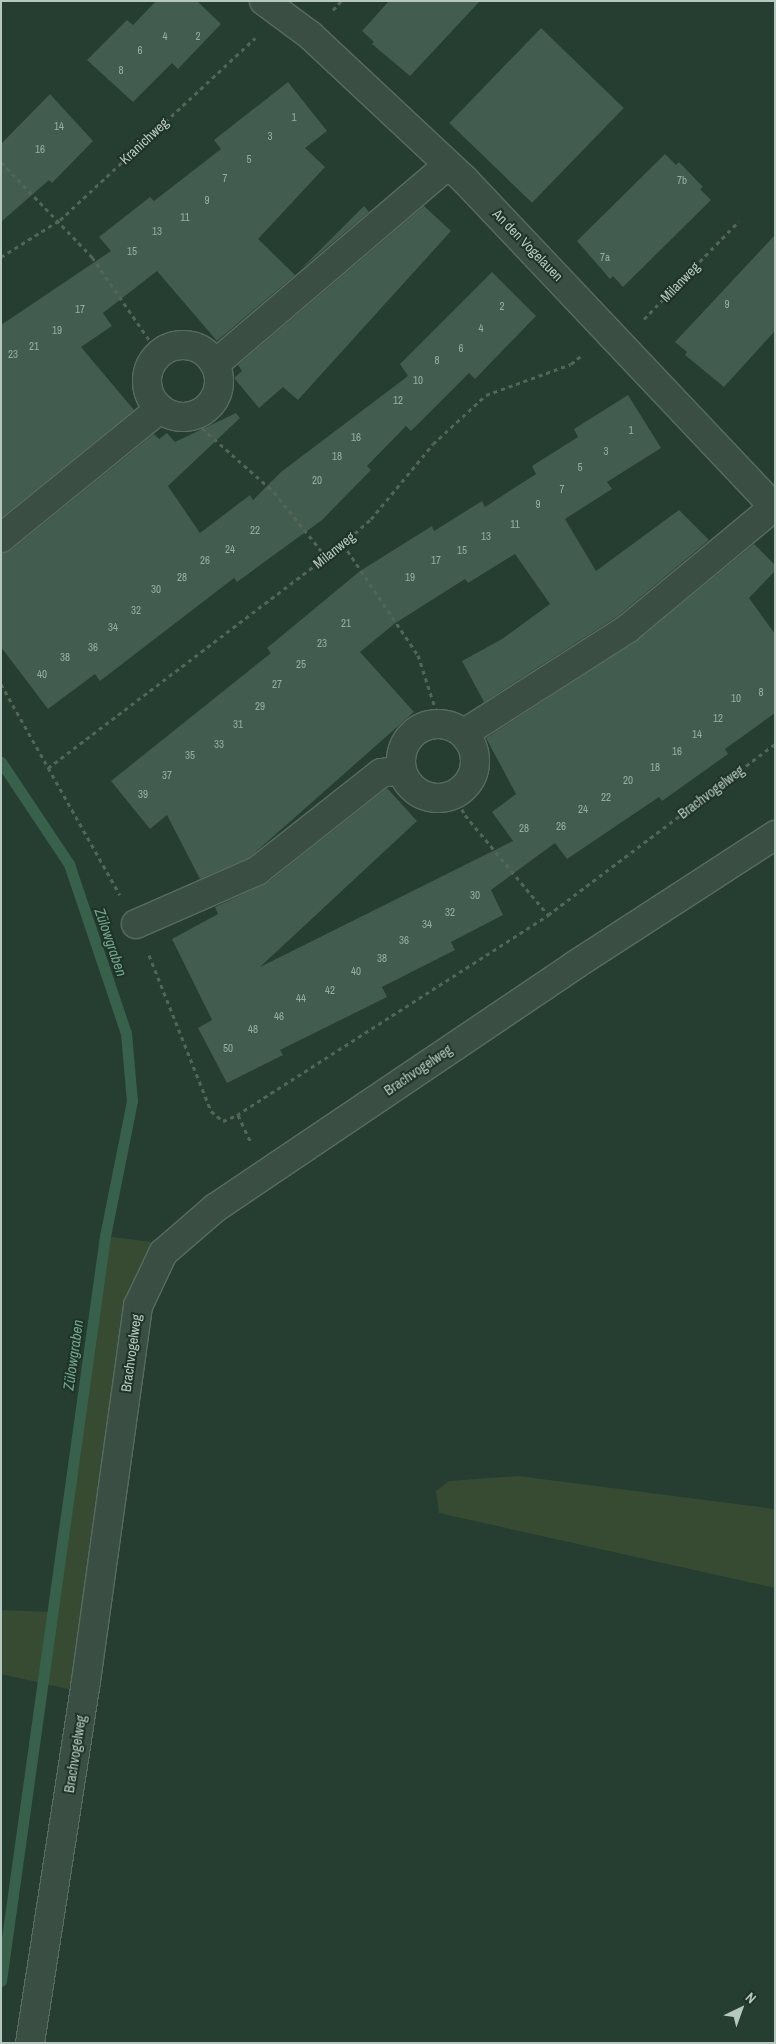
<!DOCTYPE html>
<meta charset="utf-8">
<style>
body{margin:0}
#map{position:relative;width:776px;height:2044px;overflow:hidden;background:#263d31;font-family:"Archivo Narrow",sans-serif}
div>[style]{position:absolute}
[style*='--x']{left:calc(var(--x)*1px);top:calc(var(--y)*1px);width:calc(var(--w)*1px);rotate:calc(var(--a)*1deg)}
.green>*{inset:0;background:#374b32}
.stream>*{height:11px;margin:-5.5px;padding:0 5.5px;transform-origin:5.5px;border-radius:5.5px;background:#38614b}
.building>*{inset:0;background:#425c4f;transform-origin:0 0}
.path>*{height:3px;margin-top:-1.5px;transform-origin:0;background:repeating-linear-gradient(90deg,#526653 0 4px,transparent 0 8px)}
.roads{filter:drop-shadow(1px 0 #586b61) drop-shadow(-1px 0 #586b61) drop-shadow(0 1px #586b61) drop-shadow(0 -1px #586b61)}
.minor>*{height:28px;margin:-14px;padding:0 14px;transform-origin:14px;border-radius:14px;background:#3a4e43}
.minor>.ring{margin:-14px;padding:0;box-sizing:content-box;background:none;border:28px solid #3a4e43;border-radius:50%}
span{translate:-50% -50%;white-space:nowrap;text-align:center;line-height:1.15;-webkit-text-stroke:4px #1f3328;paint-order:stroke}
.number-label{font-size:11px;color:#99ada3}
.number-label span{-webkit-text-stroke-width:0}
.street-label{font-size:14px;color:#b6c8bf}
.water-label{font-size:15px;color:#71a589;font-style:italic}
.frame{position:absolute;inset:0;border:2px solid #b6c8bf;pointer-events:none}
.north{position:absolute;left:716px;top:1984px;width:50px;height:50px;-webkit-text-stroke:4px #1f3328;paint-order:stroke;rotate:42deg;font-size:14px;font-weight:700;line-height:20px;text-align:center;color:#b6c8bf}
.north::after{content:'';display:block;margin:auto;width:18px;height:22px;background:#b6c8bf;clip-path:polygon(50% 0,100% 100%,50% 72%,0 100%)}
</style>
<div id="map">
<div class="green">
<i style="clip-path:polygon(105px 1236px,166px 1244px,145px 1265px,77px 1691px,1px 1674px,1px 1610px,52px 1612px)"></i>
<i style="clip-path:polygon(518px 1476px,775px 1509px,775px 1588px,439px 1513px,436px 1491px,449px 1481px)"></i>
</div>
<div class="stream">
<i style="--x:1;--y:762;--w:123;--a:56.3"></i>
<i style="--x:69;--y:864;--w:178;--a:71.4"></i>
<i style="--x:126;--y:1033;--w:68;--a:85"></i>
<i style="--x:132;--y:1101;--w:138;--a:101.3"></i>
<i style="--x:105;--y:1236;--w:752;--a:97.95"></i>
</div>
<div class="building">
<i style="clip-path:polygon(156px 1px,197px 1px,221px 24px,178px 69px,172px 63px,133px 102px,87px 60px,127px 20px,133px 25px)"></i>
<i style="clip-path:polygon(389px 1px,480px 1px,410px 76px,372px 44px,374px 42px,362px 31px)"></i>
<i style="left:541px;top:28px;width:115px;height:132px;rotate:44deg"></i>
<i style="clip-path:polygon(288px 82px,327px 131px,305px 148px,325px 167px,258px 239px,295px 275px,217px 341px,157px 271px,103px 313px,112px 326px,81px 347px,134px 410px,1px 518px,1px 325px,111px 251px,99px 237px,150px 197px,154px 201px,221px 149px,214px 140px)"></i>
<i style="clip-path:polygon(50px 94px,93px 141px,52px 183px,49px 180px,1px 222px,1px 144px)"></i>
<i style="clip-path:polygon(665px 154px,676px 165px,679px 162px,703px 187px,700px 189px,711px 200px,623px 287px,613px 276px,610px 279px,577px 241px)"></i>
<i style="clip-path:polygon(364px 206px,369px 212px,300px 270px)"></i>
<i style="clip-path:polygon(424px 206px,451px 231px,298px 400px,283px 387px,259px 408px,234px 378px,242px 371px,238px 365px)"></i>
<i style="clip-path:polygon(775px 235px,775px 331px,724px 387px,685px 355px,687px 352px,675px 342px)"></i>
<i style="clip-path:polygon(492px 272px,536px 316px,475px 379px,469px 373px,411px 431px,406px 426px,367px 466px,371px 470px,322px 520px,237px 582px,234px 578px,100px 681px,95px 674px,48px 709px,1px 647px,1px 553px,11px 550px,154px 434px,159px 439px,167px 433px,175px 442px,236px 413px,240px 418px,168px 486px,200px 533px,250px 495px,253px 500px,281px 472px,408px 376px,400px 364px)"></i>
<i style="clip-path:polygon(628px 395px,661px 448px,607px 482px,612px 489px,565px 519px,596px 571px,679px 510px,709px 540px,618px 616px,484px 702px,462px 661px,502px 639px,550px 604px,515px 554px,468px 583px,465px 579px,394px 624px,360px 652px,414px 712px,249px 858px,200px 879px,167px 815px,150px 829px,111px 781px,271px 653px,267px 648px,360px 571px,432px 526px,434px 531px,482px 501px,485px 507px,536px 474px,532px 466px,578px 437px,574px 429px)"></i>
<i style="clip-path:polygon(754px 544px,775px 565px,775px 571px,749px 598px,775px 634px,775px 713px,725px 749px,728px 754px,662px 801px,659px 797px,567px 859px,555px 843px,491px 890px,503px 915px,451px 942px,455px 950px,382px 987px,387px 997px,280px 1050px,283px 1055px,227px 1083px,198px 1028px,212px 1020px,172px 939px,218px 914px,215px 907px,267px 883px,387px 788px,417px 821px,260px 967px,513px 841px,492px 812px,516px 794px,486px 738px,635px 642px)"></i>
</div>
<div class="path">
<i style="--x:333;--y:10;--w:12;--a:-48"></i>
<i style="--x:1;--y:162;--w:132;--a:46.2"></i>
<i style="--x:92;--y:257;--w:102;--a:55.4"></i>
<i style="--x:150;--y:341;--w:17;--a:77"></i>
<i style="--x:1;--y:257;--w:70;--a:-32.1"></i>
<i style="--x:60;--y:220;--w:267;--a:-43"></i>
<i style="--x:644;--y:319;--w:136;--a:-45.9"></i>
<i style="--x:196;--y:415;--w:14;--a:65"></i>
<i style="--x:202;--y:428;--w:96;--a:41.6"></i>
<i style="--x:274;--y:492;--w:83;--a:51.3"></i>
<i style="--x:343;--y:544;--w:134;--a:56"></i>
<i style="--x:418;--y:655;--w:65;--a:72.1"></i>
<i style="--x:1;--y:684;--w:242;--a:60.6"></i>
<i style="--x:48;--y:768;--w:370;--a:-37.2"></i>
<i style="--x:343;--y:544;--w:38;--a:-42"></i>
<i style="--x:371;--y:519;--w:97;--a:-50.4"></i>
<i style="--x:433;--y:444;--w:72;--a:-42.8"></i>
<i style="--x:486;--y:395;--w:90;--a:-20"></i>
<i style="--x:571;--y:364;--w:14;--a:-39"></i>
<i style="--x:454;--y:795;--w:23;--a:61"></i>
<i style="--x:465;--y:815;--w:130;--a:50.3"></i>
<i style="--x:149;--y:955;--w:168;--a:68.3"></i>
<i style="--x:211;--y:1111;--w:16;--a:40"></i>
<i style="--x:223;--y:1121;--w:15;--a:-23"></i>
<i style="--x:237;--y:1115;--w:370;--a:-32.7"></i>
<i style="--x:548;--y:915;--w:284;--a:-37"></i>
<i style="--x:238;--y:1115;--w:31;--a:65"></i>
</div>
<div class="roads">
<div class="minor">
<i style="--x:264;--y:1;--w:57;--a:36.5"></i>
<i style="--x:310;--y:35;--w:211;--a:43.1"></i>
<i style="--x:464;--y:179;--w:453;--a:46.6"></i>
<i class="ring" style="left:147px;top:345px;width:44px;height:44px"></i>
<i style="--x:215;--y:364;--w:306;--a:-40.5"></i>
<i style="--x:1;--y:538;--w:205;--a:-39.1"></i>
<i class="ring" style="left:401px;top:724px;width:46px;height:46px"></i>
<i style="--x:466;--y:737;--w:13;--a:-51"></i>
<i style="--x:474;--y:727;--w:182;--a:-32.6"></i>
<i style="--x:627;--y:629;--w:191;--a:-39.7"></i>
<i style="--x:136;--y:924;--w:132;--a:-23.7"></i>
<i style="--x:257;--y:871;--w:158;--a:-38.3"></i>
<i style="--x:381;--y:773;--w:21;--a:-8"></i>
<i style="--x:30;--y:2043;--w:366;--a:-81.2"></i>
<i style="--x:86;--y:1681;--w:379;--a:-82.1"></i>
<i style="--x:138;--y:1306;--w:59;--a:-64.7"></i>
<i style="--x:163;--y:1253;--w:69;--a:-40.9"></i>
<i style="--x:215;--y:1208;--w:434;--a:-34"></i>
<i style="--x:575;--y:965;--w:239;--a:-33"></i>
</div>
</div>
<div class="number-label">
<span style="left:165px;top:36px">4</span>
<span style="left:198px;top:36px">2</span>
<span style="left:140px;top:50px">6</span>
<span style="left:121px;top:70px">8</span>
<span style="left:294px;top:117px">1</span>
<span style="left:59px;top:126px">14</span>
<span style="left:270px;top:136px">3</span>
<span style="left:40px;top:149px">16</span>
<span style="left:249px;top:159px">5</span>
<span style="left:225px;top:178px">7</span>
<span style="left:682px;top:180px">7b</span>
<span style="left:207px;top:200px">9</span>
<span style="left:185px;top:217px">11</span>
<span style="left:157px;top:231px">13</span>
<span style="left:132px;top:251px">15</span>
<span style="left:605px;top:257px">7a</span>
<span style="left:727px;top:304px">9</span>
<span style="left:502px;top:306px">2</span>
<span style="left:80px;top:309px">17</span>
<span style="left:481px;top:328px">4</span>
<span style="left:57px;top:330px">19</span>
<span style="left:34px;top:346px">21</span>
<span style="left:461px;top:348px">6</span>
<span style="left:13px;top:354px">23</span>
<span style="left:437px;top:360px">8</span>
<span style="left:418px;top:380px">10</span>
<span style="left:398px;top:400px">12</span>
<span style="left:631px;top:430px">1</span>
<span style="left:356px;top:437px">16</span>
<span style="left:606px;top:451px">3</span>
<span style="left:337px;top:456px">18</span>
<span style="left:580px;top:467px">5</span>
<span style="left:317px;top:480px">20</span>
<span style="left:562px;top:489px">7</span>
<span style="left:538px;top:504px">9</span>
<span style="left:515px;top:524px">11</span>
<span style="left:255px;top:530px">22</span>
<span style="left:486px;top:536px">13</span>
<span style="left:230px;top:549px">24</span>
<span style="left:462px;top:550px">15</span>
<span style="left:205px;top:560px">26</span>
<span style="left:436px;top:560px">17</span>
<span style="left:182px;top:577px">28</span>
<span style="left:410px;top:577px">19</span>
<span style="left:156px;top:589px">30</span>
<span style="left:136px;top:610px">32</span>
<span style="left:346px;top:623px">21</span>
<span style="left:113px;top:627px">34</span>
<span style="left:322px;top:643px">23</span>
<span style="left:93px;top:647px">36</span>
<span style="left:65px;top:657px">38</span>
<span style="left:301px;top:664px">25</span>
<span style="left:42px;top:674px">40</span>
<span style="left:277px;top:684px">27</span>
<span style="left:761px;top:692px">8</span>
<span style="left:736px;top:698px">10</span>
<span style="left:260px;top:706px">29</span>
<span style="left:718px;top:718px">12</span>
<span style="left:238px;top:724px">31</span>
<span style="left:697px;top:734px">14</span>
<span style="left:219px;top:744px">33</span>
<span style="left:677px;top:751px">16</span>
<span style="left:190px;top:755px">35</span>
<span style="left:655px;top:767px">18</span>
<span style="left:167px;top:775px">37</span>
<span style="left:628px;top:780px">20</span>
<span style="left:143px;top:794px">39</span>
<span style="left:606px;top:797px">22</span>
<span style="left:583px;top:809px">24</span>
<span style="left:561px;top:826px">26</span>
<span style="left:524px;top:828px">28</span>
<span style="left:475px;top:895px">30</span>
<span style="left:450px;top:912px">32</span>
<span style="left:427px;top:924px">34</span>
<span style="left:404px;top:940px">36</span>
<span style="left:382px;top:958px">38</span>
<span style="left:356px;top:971px">40</span>
<span style="left:330px;top:990px">42</span>
<span style="left:301px;top:998px">44</span>
<span style="left:279px;top:1016px">46</span>
<span style="left:253px;top:1029px">48</span>
<span style="left:228px;top:1048px">50</span>
</div>
<div class="street-label">
<span style="left:144px;top:141px;rotate:-43deg">Kranichweg</span>
<span style="left:528px;top:245px;rotate:46deg">An den Vogelauen</span>
<span style="left:680px;top:282px;rotate:-46deg">Milanweg</span>
<span style="left:334px;top:550px;rotate:-39deg">Milanweg</span>
<span style="left:711px;top:792px;rotate:-37deg">Brachvogelweg</span>
<span style="left:418px;top:1070px;rotate:-34deg">Brachvogelweg</span>
<span style="left:131px;top:1353px;rotate:-82deg">Brachvogelweg</span>
<span style="left:75px;top:1754px;rotate:-81deg">Brachvogelweg</span>
</div>
<div class="water-label">
<span style="left:111px;top:942px;rotate:71deg">Zülowgraben</span>
<span style="left:73px;top:1355px;rotate:-82deg">Zülowgraben</span>
</div>
<div class="frame"></div>
<div class="north">N</div>
</div>
